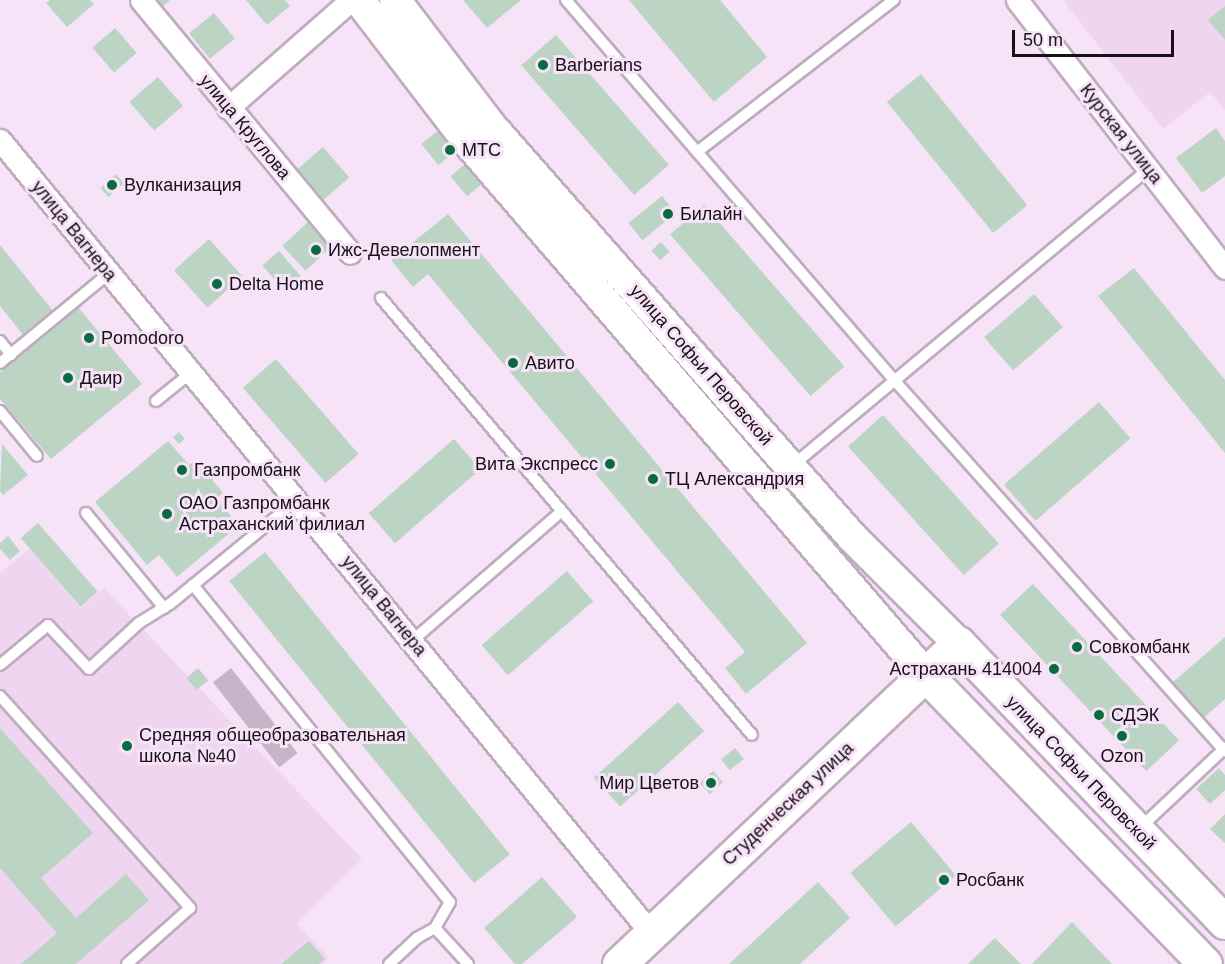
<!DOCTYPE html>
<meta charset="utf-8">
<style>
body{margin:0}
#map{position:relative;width:1225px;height:964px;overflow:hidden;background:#f7e3f7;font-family:Arial,sans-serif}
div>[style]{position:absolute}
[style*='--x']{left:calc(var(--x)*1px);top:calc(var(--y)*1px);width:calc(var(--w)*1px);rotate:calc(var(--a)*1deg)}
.built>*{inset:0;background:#efd5ef}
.green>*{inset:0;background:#c8b4c8;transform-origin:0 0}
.building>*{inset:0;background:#bbd4c4;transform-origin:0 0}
.roads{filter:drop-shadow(2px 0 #bfacbf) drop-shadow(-2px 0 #bfacbf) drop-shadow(0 2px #bfacbf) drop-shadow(0 -2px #bfacbf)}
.service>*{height:10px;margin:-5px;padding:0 5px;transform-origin:5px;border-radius:5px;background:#fff}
.minor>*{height:21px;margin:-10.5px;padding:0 10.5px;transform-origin:10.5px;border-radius:10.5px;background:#fff}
.secondary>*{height:30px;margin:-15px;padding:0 15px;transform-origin:15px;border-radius:15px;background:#fff}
.primary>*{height:33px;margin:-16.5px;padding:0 16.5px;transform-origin:16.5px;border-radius:16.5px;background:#fff}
.dots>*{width:16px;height:16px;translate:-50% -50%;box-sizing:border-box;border:3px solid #f7e3f7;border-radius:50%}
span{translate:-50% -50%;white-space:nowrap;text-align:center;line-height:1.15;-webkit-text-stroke:6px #f7e3f7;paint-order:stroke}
.poi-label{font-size:18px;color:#171017}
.left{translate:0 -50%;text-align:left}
.right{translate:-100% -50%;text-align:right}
.street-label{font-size:18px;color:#171017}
.scale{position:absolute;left:1012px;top:30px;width:162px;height:27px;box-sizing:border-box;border:3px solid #171017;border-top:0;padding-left:8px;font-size:18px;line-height:21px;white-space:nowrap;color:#171017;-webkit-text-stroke:4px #f7e3f7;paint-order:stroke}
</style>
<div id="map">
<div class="built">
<i style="clip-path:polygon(1063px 0,1225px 0,1225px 110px,1210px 92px,1163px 129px)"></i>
<i style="clip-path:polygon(30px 549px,80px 608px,104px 588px,362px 859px,297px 924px,329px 958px,323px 964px,0 964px,0 573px)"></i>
</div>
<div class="green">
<i style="left:231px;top:668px;width:108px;height:23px;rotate:52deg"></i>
</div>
<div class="building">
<i style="clip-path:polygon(50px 0,90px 0,94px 4px,67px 27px,46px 3px)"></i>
<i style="clip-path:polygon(157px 0,170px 0,162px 7px)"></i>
<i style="clip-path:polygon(246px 0,285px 0,290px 6px,267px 25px)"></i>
<i style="clip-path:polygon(463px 0,521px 0,487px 28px)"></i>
<i style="clip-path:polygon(629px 0,720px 0,767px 57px,714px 102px)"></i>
<i style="clip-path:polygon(1225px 6px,1225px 40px,1208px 20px)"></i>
<i style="left:214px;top:13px;width:33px;height:32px;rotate:51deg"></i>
<i style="left:115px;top:28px;width:33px;height:30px;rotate:49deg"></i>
<i style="left:556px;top:35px;width:172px;height:46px;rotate:49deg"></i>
<i style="left:921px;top:74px;width:169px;height:44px;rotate:51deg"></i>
<i style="left:158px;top:77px;width:38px;height:38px;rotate:49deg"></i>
<i style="clip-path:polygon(1216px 128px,1225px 141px,1225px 176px,1202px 193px,1176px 158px)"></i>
<i style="left:440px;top:129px;width:27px;height:24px;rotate:51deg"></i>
<i style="left:323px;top:147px;width:40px;height:35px;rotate:49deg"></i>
<i style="left:465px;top:164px;width:26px;height:19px;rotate:50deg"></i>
<i style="left:116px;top:174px;width:12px;height:21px;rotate:48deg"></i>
<i style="left:662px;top:196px;width:22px;height:43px;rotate:51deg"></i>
<i style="left:704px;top:205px;width:214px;height:45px;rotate:49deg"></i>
<i style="clip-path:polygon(448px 214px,807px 643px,746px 694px,725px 668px,745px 652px,428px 274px,413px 287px,391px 260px)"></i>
<i style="left:308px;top:222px;width:34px;height:35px;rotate:47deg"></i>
<i style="left:209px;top:239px;width:50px;height:47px;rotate:48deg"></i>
<i style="left:661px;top:242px;width:13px;height:13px;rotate:48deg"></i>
<i style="clip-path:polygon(0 245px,54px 312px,24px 336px,0 306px)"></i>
<i style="left:279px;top:251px;width:33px;height:22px;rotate:49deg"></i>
<i style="clip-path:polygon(1134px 268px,1225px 380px,1225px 453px,1098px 296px)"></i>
<i style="left:1034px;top:294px;width:44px;height:66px;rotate:49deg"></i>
<i style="clip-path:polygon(78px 307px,142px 384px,51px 459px,0 399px,0 372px)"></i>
<i style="left:276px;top:359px;width:126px;height:44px;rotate:49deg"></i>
<i style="left:1099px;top:402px;width:48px;height:126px;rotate:49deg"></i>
<i style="left:883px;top:415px;width:173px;height:47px;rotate:48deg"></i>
<i style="left:179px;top:432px;width:9px;height:8px;rotate:49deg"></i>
<i style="left:454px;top:439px;width:40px;height:113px;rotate:49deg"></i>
<i style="clip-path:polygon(168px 441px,189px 465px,196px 460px,223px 493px,216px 499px,239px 525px,177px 577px,159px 555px,147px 565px,95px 502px)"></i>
<i style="clip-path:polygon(2px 444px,28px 475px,3px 495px,0 491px)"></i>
<i style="left:38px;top:523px;width:91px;height:23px;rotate:49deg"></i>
<i style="clip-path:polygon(8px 536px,20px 551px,10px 560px,0 549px,0 543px)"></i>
<i style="left:265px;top:552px;width:389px;height:46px;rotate:51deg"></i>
<i style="left:567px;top:571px;width:40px;height:113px;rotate:49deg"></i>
<i style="left:1033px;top:584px;width:214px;height:45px;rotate:47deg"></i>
<i style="clip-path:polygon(1225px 637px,1225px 699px,1203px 718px,1172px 683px)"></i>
<i style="left:198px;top:668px;width:16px;height:15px;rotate:50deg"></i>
<i style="left:678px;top:702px;width:39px;height:113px;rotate:48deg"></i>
<i style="clip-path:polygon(0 728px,93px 833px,41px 878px,76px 918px,126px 874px,149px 900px,76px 964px,21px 964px,57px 933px,0 868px)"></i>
<i style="left:735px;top:748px;width:14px;height:18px;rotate:51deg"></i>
<i style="clip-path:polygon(1219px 768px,1225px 775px,1225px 790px,1210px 804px,1196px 789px)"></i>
<i style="left:713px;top:771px;width:15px;height:18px;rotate:48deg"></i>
<i style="clip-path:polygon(1225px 814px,1225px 843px,1210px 829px)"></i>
<i style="left:911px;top:822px;width:70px;height:79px;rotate:50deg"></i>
<i style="clip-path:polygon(542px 877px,577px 917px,522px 964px,515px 964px,484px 928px)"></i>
<i style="clip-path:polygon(818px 882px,850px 918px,800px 964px,729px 964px)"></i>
<i style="clip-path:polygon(1072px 922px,1112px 964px,1032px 964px)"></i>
<i style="clip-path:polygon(995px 938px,1021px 964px,968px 964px)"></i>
<i style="clip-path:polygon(309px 941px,325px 959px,319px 964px,281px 964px)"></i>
</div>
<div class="roads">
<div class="service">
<i style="--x:566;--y:0;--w:503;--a:49.19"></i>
<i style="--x:895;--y:381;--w:496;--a:48.3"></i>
<i style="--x:697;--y:152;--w:249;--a:-37.7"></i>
<i style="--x:381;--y:298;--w:573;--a:49.67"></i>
<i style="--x:0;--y:341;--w:18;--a:52"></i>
<i style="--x:0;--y:363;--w:141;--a:-39.5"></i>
<i style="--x:156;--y:401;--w:46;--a:-38.9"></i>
<i style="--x:0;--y:411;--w:58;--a:50.6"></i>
<i style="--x:792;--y:466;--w:464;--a:-39.8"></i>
<i style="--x:86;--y:513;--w:123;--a:50.6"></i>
<i style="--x:193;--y:585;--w:408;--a:51"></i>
<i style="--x:450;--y:902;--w:30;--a:120"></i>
<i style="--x:435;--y:928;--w:21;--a:151"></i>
<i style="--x:417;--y:938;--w:38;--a:137"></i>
<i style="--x:412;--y:641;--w:198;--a:-40.9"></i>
<i style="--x:0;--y:665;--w:62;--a:-39.8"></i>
<i style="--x:48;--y:625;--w:60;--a:47"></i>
<i style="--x:89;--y:669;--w:68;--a:-42.6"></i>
<i style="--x:139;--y:623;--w:36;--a:-32"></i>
<i style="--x:170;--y:604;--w:164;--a:-39.3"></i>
<i style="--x:0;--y:696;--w:285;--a:48.1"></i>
<i style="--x:190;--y:908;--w:84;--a:138.4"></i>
<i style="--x:1140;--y:828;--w:117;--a:-43.3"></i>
<i style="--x:435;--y:928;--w:49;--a:47.5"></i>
</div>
<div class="minor">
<i style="--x:141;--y:0;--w:328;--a:50.4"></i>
<i style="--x:1017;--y:0;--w:339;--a:52.2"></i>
<i style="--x:228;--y:108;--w:164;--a:-41.3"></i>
<i style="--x:0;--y:140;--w:1026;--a:50.62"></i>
</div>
<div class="secondary">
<i style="--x:359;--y:0;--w:185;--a:52.5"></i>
<i style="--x:472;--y:147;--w:695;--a:49.32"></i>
<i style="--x:395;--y:0;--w:158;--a:52.7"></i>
<i style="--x:491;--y:126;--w:547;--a:48.71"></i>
<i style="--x:852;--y:537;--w:150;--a:45"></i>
</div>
<div class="primary">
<i style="--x:925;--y:674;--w:403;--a:46"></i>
<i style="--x:619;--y:964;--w:467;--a:-43.4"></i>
<i style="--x:958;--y:643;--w:386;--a:46.3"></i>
</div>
</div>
<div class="dots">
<i style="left:543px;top:65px;background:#096b40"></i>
<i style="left:450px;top:150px;background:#096b40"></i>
<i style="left:112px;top:185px;background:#096b40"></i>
<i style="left:668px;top:214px;background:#096b40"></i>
<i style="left:316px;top:250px;background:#096b40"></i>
<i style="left:217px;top:284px;background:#096b40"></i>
<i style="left:89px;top:338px;background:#096b40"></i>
<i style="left:513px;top:363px;background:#096b40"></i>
<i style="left:68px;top:378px;background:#096b40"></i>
<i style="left:610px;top:464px;background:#096b40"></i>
<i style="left:182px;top:470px;background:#096b40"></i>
<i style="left:653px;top:479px;background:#096b40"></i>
<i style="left:167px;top:514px;background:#096b40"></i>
<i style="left:1077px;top:647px;background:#096b40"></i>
<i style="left:1054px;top:669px;background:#096b40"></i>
<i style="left:1099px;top:715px;background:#096b40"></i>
<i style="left:1122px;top:736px;background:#096b40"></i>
<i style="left:127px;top:746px;background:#096b40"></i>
<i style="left:711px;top:783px;background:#096b40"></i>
<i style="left:944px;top:880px;background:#096b40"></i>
</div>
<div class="poi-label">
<span class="left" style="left:555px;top:65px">Barberians</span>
<span class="left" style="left:462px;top:150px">МТС</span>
<span class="left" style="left:124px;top:185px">Вулканизация</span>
<span class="left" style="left:680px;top:214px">Билайн</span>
<span class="left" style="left:328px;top:250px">Ижс-Девелопмент</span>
<span class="left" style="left:229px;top:284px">Delta Home</span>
<span class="left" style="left:101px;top:338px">Pomodoro</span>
<span class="left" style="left:525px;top:363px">Авито</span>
<span class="left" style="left:80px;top:378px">Даир</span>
<span class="right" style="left:598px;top:464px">Вита Экспресс</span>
<span class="left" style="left:194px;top:470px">Газпромбанк</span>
<span class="left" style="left:665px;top:479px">ТЦ Александрия</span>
<span class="left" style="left:179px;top:514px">ОАО Газпромбанк<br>Астраханский филиал</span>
<span class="left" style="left:1089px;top:647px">Совкомбанк</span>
<span class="right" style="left:1042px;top:669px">Астрахань 414004</span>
<span class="left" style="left:1111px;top:715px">СДЭК</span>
<span class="left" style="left:139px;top:746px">Средняя общеобразовательная<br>школа №40</span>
<span style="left:1122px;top:756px">Ozon</span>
<span class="right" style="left:699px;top:783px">Мир Цветов</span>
<span class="left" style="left:956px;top:880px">Росбанк</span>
</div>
<div class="street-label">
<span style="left:245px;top:127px;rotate:50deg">улица Круглова</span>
<span style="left:1121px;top:134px;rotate:52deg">Курская улица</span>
<span style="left:74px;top:231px;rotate:51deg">улица Вагнера</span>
<span style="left:701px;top:365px;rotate:49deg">улица Софьи Перовской</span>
<span style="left:384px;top:606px;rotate:51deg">улица Вагнера</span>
<span style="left:1081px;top:773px;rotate:46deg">улица Софьи Перовской</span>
<span style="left:788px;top:804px;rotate:-43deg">Студенческая улица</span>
</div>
<div class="scale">50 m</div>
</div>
